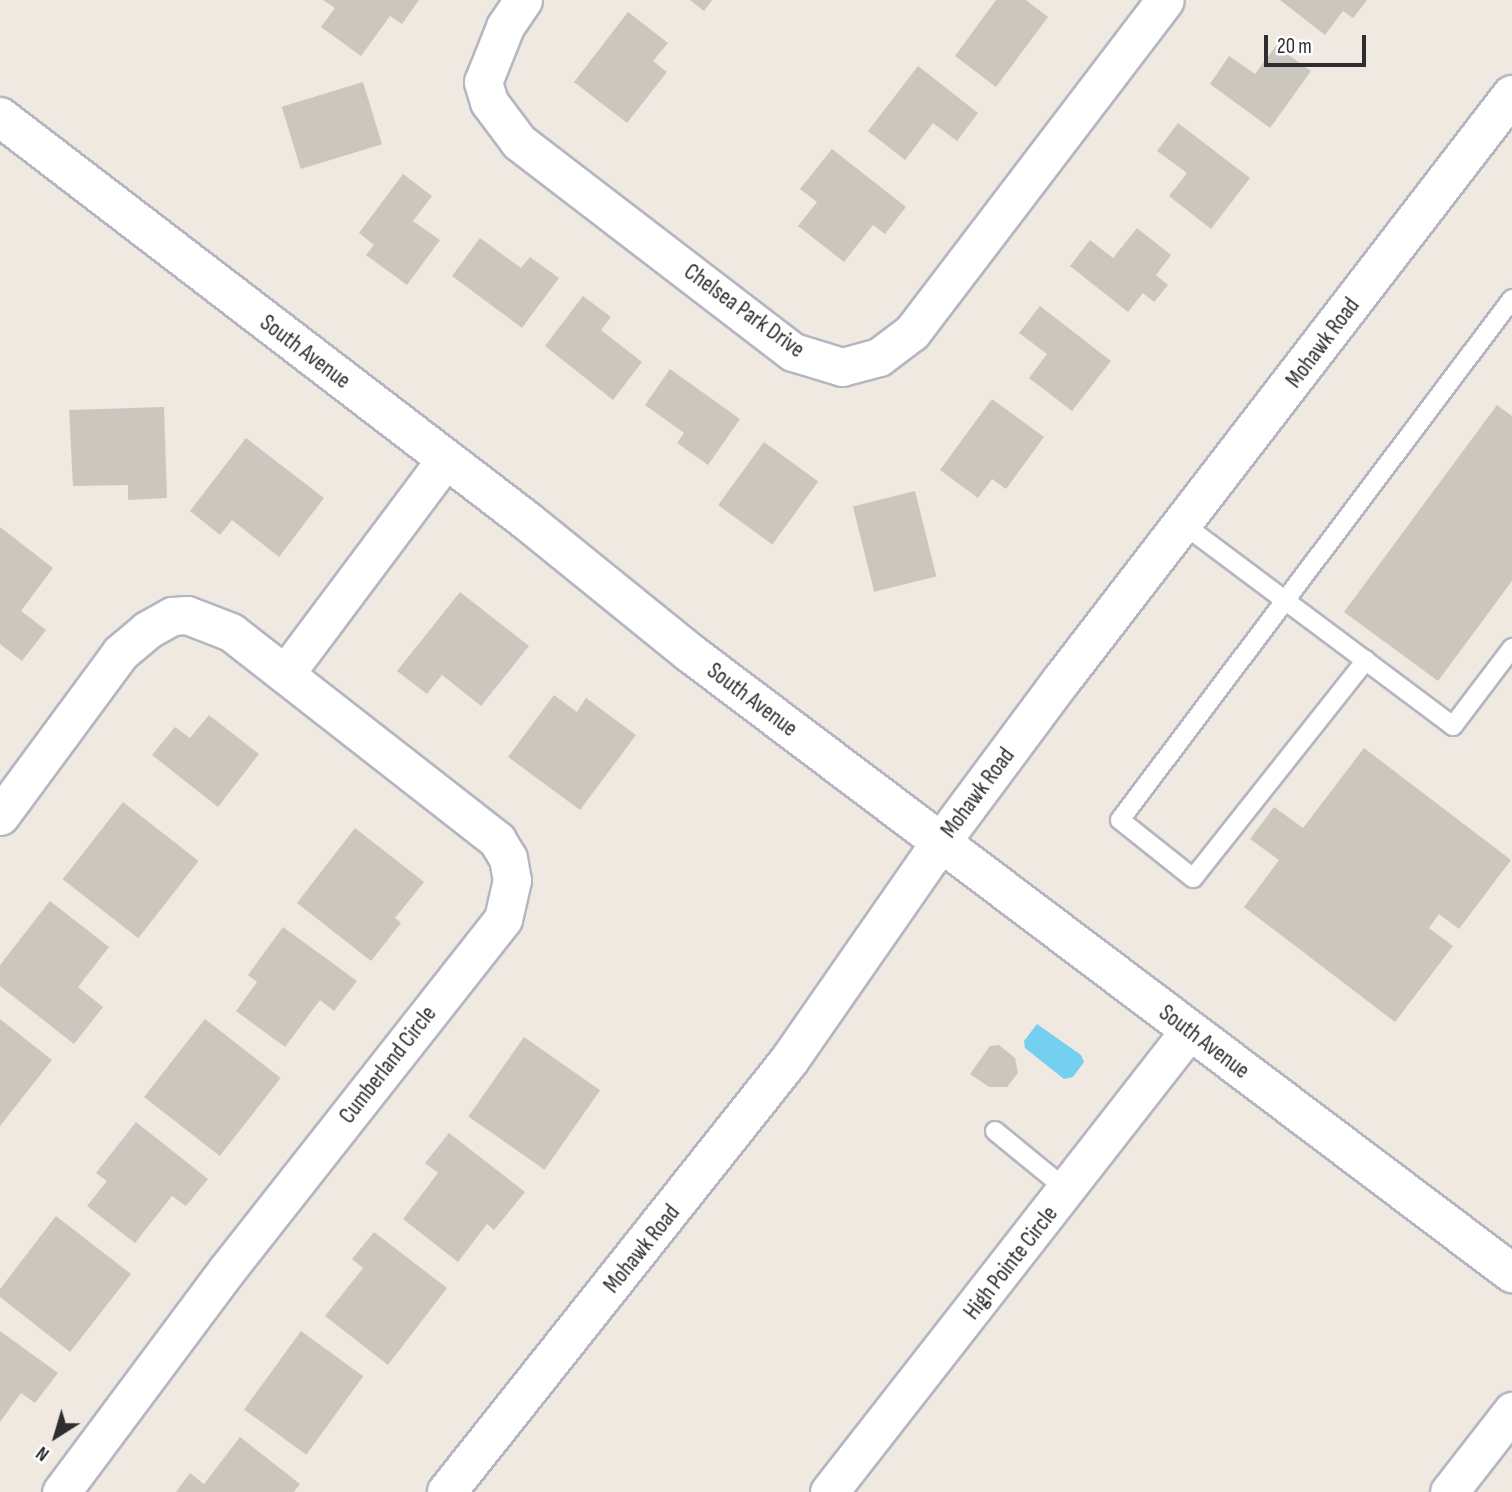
<!DOCTYPE html>
<style>
body{margin:0}
#map{position:relative;width:1512px;height:1492px;overflow:hidden;background:#efe9e1;font-family:"Sofia Sans Condensed",sans-serif}
div>[style]{position:absolute}
[style*='--x']{left:calc(var(--x)*1px);top:calc(var(--y)*1px);width:calc(var(--w)*1px);rotate:calc(var(--a)*1deg)}
.water>*{inset:0;background:#75cff0}
.building>*{inset:0;background:#cbc7bf;transform-origin:0 0}
.roads{filter:drop-shadow(2px 0 #b4b7c1) drop-shadow(-2px 0 #b4b7c1) drop-shadow(0 2px #b4b7c1) drop-shadow(0 -2px #b4b7c1)}
.lane>*{height:18px;margin:-9px;padding:0 9px;transform-origin:9px;border-radius:9px;background:#fff}
.street>*{height:37px;margin:-18.5px;padding:0 18.5px;transform-origin:18.5px;border-radius:18.5px;background:#fff}
.secondary>*{height:38px;margin:-19px;padding:0 19px;transform-origin:19px;border-radius:19px;background:#fff}
span{translate:-50% -50%;white-space:nowrap;text-align:center;line-height:1.15;-webkit-text-stroke:5px #fff;paint-order:stroke}
.street-label{font-size:23px;color:#2e2e2e}
.north{position:absolute;left:21px;top:1401px;width:70px;height:70px;-webkit-text-stroke:5px #fff;paint-order:stroke;rotate:217deg;font-size:19px;font-weight:700;line-height:28px;text-align:center;color:#2e2e2e}
.north::after{content:'';display:block;margin:auto;width:24px;height:32px;background:#2e2e2e;clip-path:polygon(50% 0,100% 100%,50% 72%,0 100%)}
.scale{position:absolute;left:1264px;top:35px;width:102px;height:32px;box-sizing:border-box;border:4px solid #2e2e2e;border-top:0;padding-left:9px;font-size:21px;line-height:24px;white-space:nowrap;color:#2e2e2e;-webkit-text-stroke:5px #fff;paint-order:stroke}
</style>
<div id="map">
<div class="water">
<i style="clip-path:polygon(1037px 1024px,1081px 1055px,1084px 1062px,1073px 1077px,1064px 1079px,1025px 1048px,1024px 1041px)"></i>
</div>
<div class="building">
<i style="clip-path:polygon(323px 0,419px 0,402px 24px,390px 16px,361px 56px,321px 27px,335px 8px)"></i>
<i style="clip-path:polygon(690px 0,712px 0,704px 11px)"></i>
<i style="clip-path:polygon(996px 0,1026px 0,1048px 17px,996px 87px,955px 56px)"></i>
<i style="clip-path:polygon(1280px 0,1367px 0,1353px 18px,1343px 11px,1325px 35px)"></i>
<i style="clip-path:polygon(628px 12px,668px 43px,653px 61px,667px 72px,627px 123px,574px 82px)"></i>
<i style="clip-path:polygon(1276px 46px,1311px 71px,1270px 128px,1210px 84px,1229px 56px,1255px 74px)"></i>
<i style="clip-path:polygon(918px 66px,978px 113px,957px 141px,933px 123px,905px 160px,868px 131px)"></i>
<i style="left:363px;top:82px;width:65px;height:85px;rotate:73deg"></i>
<i style="clip-path:polygon(1178px 123px,1250px 178px,1211px 229px,1169px 196px,1187px 173px,1157px 151px)"></i>
<i style="clip-path:polygon(832px 149px,906px 207px,885px 234px,873px 225px,844px 262px,798px 226px,817px 202px,800px 189px)"></i>
<i style="clip-path:polygon(403px 174px,432px 196px,413px 221px,440px 240px,407px 285px,366px 255px,374px 245px,359px 233px)"></i>
<i style="clip-path:polygon(1137px 228px,1171px 255px,1156px 275px,1168px 285px,1154px 302px,1143px 293px,1128px 312px,1070px 266px,1090px 240px,1113px 258px)"></i>
<i style="clip-path:polygon(480px 238px,521px 268px,530px 257px,559px 278px,522px 328px,452px 276px)"></i>
<i style="clip-path:polygon(583px 296px,611px 317px,601px 330px,642px 362px,613px 400px,545px 346px)"></i>
<i style="clip-path:polygon(1040px 306px,1111px 361px,1072px 411px,1029px 378px,1047px 354px,1019px 333px)"></i>
<i style="clip-path:polygon(670px 369px,740px 419px,708px 465px,677px 443px,684px 433px,645px 405px)"></i>
<i style="clip-path:polygon(992px 399px,1044px 437px,1006px 489px,992px 479px,978px 498px,940px 470px)"></i>
<i style="clip-path:polygon(1497px 405px,1512px 416px,1512px 581px,1438px 681px,1344px 612px)"></i>
<i style="clip-path:polygon(164px 407px,167px 498px,128px 500px,128px 485px,73px 486px,69px 410px)"></i>
<i style="clip-path:polygon(246px 438px,324px 498px,279px 557px,232px 520px,220px 535px,190px 511px)"></i>
<i style="left:764px;top:442px;width:67px;height:78px;rotate:36deg"></i>
<i style="left:915px;top:491px;width:88px;height:64px;rotate:76deg"></i>
<i style="clip-path:polygon(0 527px,53px 568px,21px 611px,46px 630px,22px 661px,0 644px)"></i>
<i style="clip-path:polygon(460px 592px,529px 646px,481px 706px,442px 675px,427px 694px,397px 671px)"></i>
<i style="clip-path:polygon(554px 695px,577px 712px,586px 698px,636px 735px,580px 810px,508px 757px)"></i>
<i style="clip-path:polygon(209px 715px,259px 754px,218px 807px,152px 755px,175px 727px,190px 738px)"></i>
<i style="clip-path:polygon(1364px 748px,1511px 860px,1459px 929px,1439px 914px,1429px 928px,1453px 946px,1395px 1022px,1244px 907px,1279px 860px,1250px 839px,1274px 807px,1303px 828px)"></i>
<i style="left:123px;top:802px;width:96px;height:98px;rotate:38deg"></i>
<i style="clip-path:polygon(355px 828px,424px 882px,395px 918px,401px 923px,371px 961px,297px 903px)"></i>
<i style="clip-path:polygon(50px 901px,109px 947px,78px 987px,103px 1007px,74px 1044px,0 986px,0 965px)"></i>
<i style="clip-path:polygon(283px 927px,357px 981px,334px 1011px,320px 1000px,285px 1047px,236px 1011px,257px 982px,248px 975px)"></i>
<i style="clip-path:polygon(0 1019px,52px 1060px,0 1126px)"></i>
<i style="left:205px;top:1019px;width:96px;height:99px;rotate:38deg"></i>
<i style="left:524px;top:1037px;width:93px;height:97px;rotate:35deg"></i>
<i style="clip-path:polygon(999px 1045px,1015px 1058px,1018px 1073px,1007px 1087px,989px 1087px,970px 1074px,990px 1046px)"></i>
<i style="clip-path:polygon(136px 1122px,208px 1179px,186px 1206px,172px 1196px,135px 1243px,87px 1206px,107px 1181px,96px 1173px)"></i>
<i style="clip-path:polygon(449px 1133px,525px 1192px,494px 1230px,487px 1224px,458px 1262px,403px 1219px,438px 1173px,425px 1163px)"></i>
<i style="clip-path:polygon(56px 1216px,131px 1274px,70px 1352px,0 1297px,0 1289px)"></i>
<i style="clip-path:polygon(374px 1232px,447px 1288px,388px 1365px,325px 1316px,363px 1268px,352px 1259px)"></i>
<i style="clip-path:polygon(0 1331px,58px 1373px,35px 1403px,21px 1393px,0 1422px)"></i>
<i style="left:301px;top:1331px;width:77px;height:97px;rotate:36deg"></i>
<i style="clip-path:polygon(240px 1437px,300px 1484px,294px 1492px,176px 1492px,190px 1473px,204px 1484px)"></i>
</div>
<div class="roads">
<div class="lane">
<i style="--x:1183;--y:524;--w:337;--a:36.8"></i>
<i style="--x:1453;--y:726;--w:98;--a:-52.9"></i>
<i style="--x:1366;--y:660;--w:278;--a:128.4"></i>
<i style="--x:1193;--y:878;--w:93;--a:-141.5"></i>
<i style="--x:1120;--y:820;--w:652;--a:-53.04"></i>
<i style="--x:995;--y:1131;--w:93;--a:39.3"></i>
</div>
<div class="street">
<i style="--x:523;--y:0;--w:32;--a:124"></i>
<i style="--x:505;--y:27;--w:59;--a:111.8"></i>
<i style="--x:483;--y:82;--w:21;--a:73"></i>
<i style="--x:489;--y:102;--w:50;--a:53.1"></i>
<i style="--x:519;--y:142;--w:345;--a:37.5"></i>
<i style="--x:793;--y:352;--w:51;--a:17"></i>
<i style="--x:842;--y:367;--w:38;--a:-15"></i>
<i style="--x:879;--y:357;--w:41;--a:-37.1"></i>
<i style="--x:912;--y:332;--w:417;--a:-52.7"></i>
<i style="--x:285;--y:674;--w:269;--a:-53.2"></i>
<i style="--x:0;--y:816;--w:202;--a:-53.6"></i>
<i style="--x:120;--y:653;--w:35;--a:-40"></i>
<i style="--x:147;--y:630;--w:29;--a:-29"></i>
<i style="--x:172;--y:616;--w:15;--a:-4"></i>
<i style="--x:187;--y:615;--w:47;--a:21.1"></i>
<i style="--x:231;--y:632;--w:338;--a:38"></i>
<i style="--x:497;--y:840;--w:21;--a:59"></i>
<i style="--x:508;--y:858;--w:22;--a:80"></i>
<i style="--x:512;--y:880;--w:40;--a:103"></i>
<i style="--x:503;--y:919;--w:448;--a:128.2"></i>
<i style="--x:226;--y:1271;--w:276;--a:126.7"></i>
<i style="--x:829;--y:1492;--w:585;--a:-52.01"></i>
<i style="--x:1449;--y:1492;--w:103;--a:-52.1"></i>
</div>
<div class="secondary">
<i style="--x:0;--y:117;--w:664;--a:37.47"></i>
<i style="--x:527;--y:521;--w:210;--a:39"></i>
<i style="--x:690;--y:653;--w:1030;--a:37.03"></i>
<i style="--x:447;--y:1492;--w:550;--a:-51.57"></i>
<i style="--x:789;--y:1061;--w:264;--a:-55.2"></i>
<i style="--x:940;--y:844;--w:204;--a:-53.4"></i>
<i style="--x:1062;--y:680;--w:738;--a:-52.43"></i>
</div>
</div>
<div class="street-label">
<span style="left:744px;top:311px;rotate:36deg">Chelsea Park Drive</span>
<span style="left:1323px;top:343px;rotate:-53deg">Mohawk Road</span>
<span style="left:305px;top:352px;rotate:37deg">South Avenue</span>
<span style="left:752px;top:700px;rotate:37deg">South Avenue</span>
<span style="left:978px;top:793px;rotate:-53deg">Mohawk Road</span>
<span style="left:1204px;top:1042px;rotate:37deg">South Avenue</span>
<span style="left:388px;top:1065px;rotate:-52deg">Cumberland Circle</span>
<span style="left:642px;top:1249px;rotate:-51deg">Mohawk Road</span>
<span style="left:1011px;top:1263px;rotate:-52deg">High Pointe Circle</span>
</div>
<div class="north">N</div>
<div class="scale">20 m</div>
</div>
